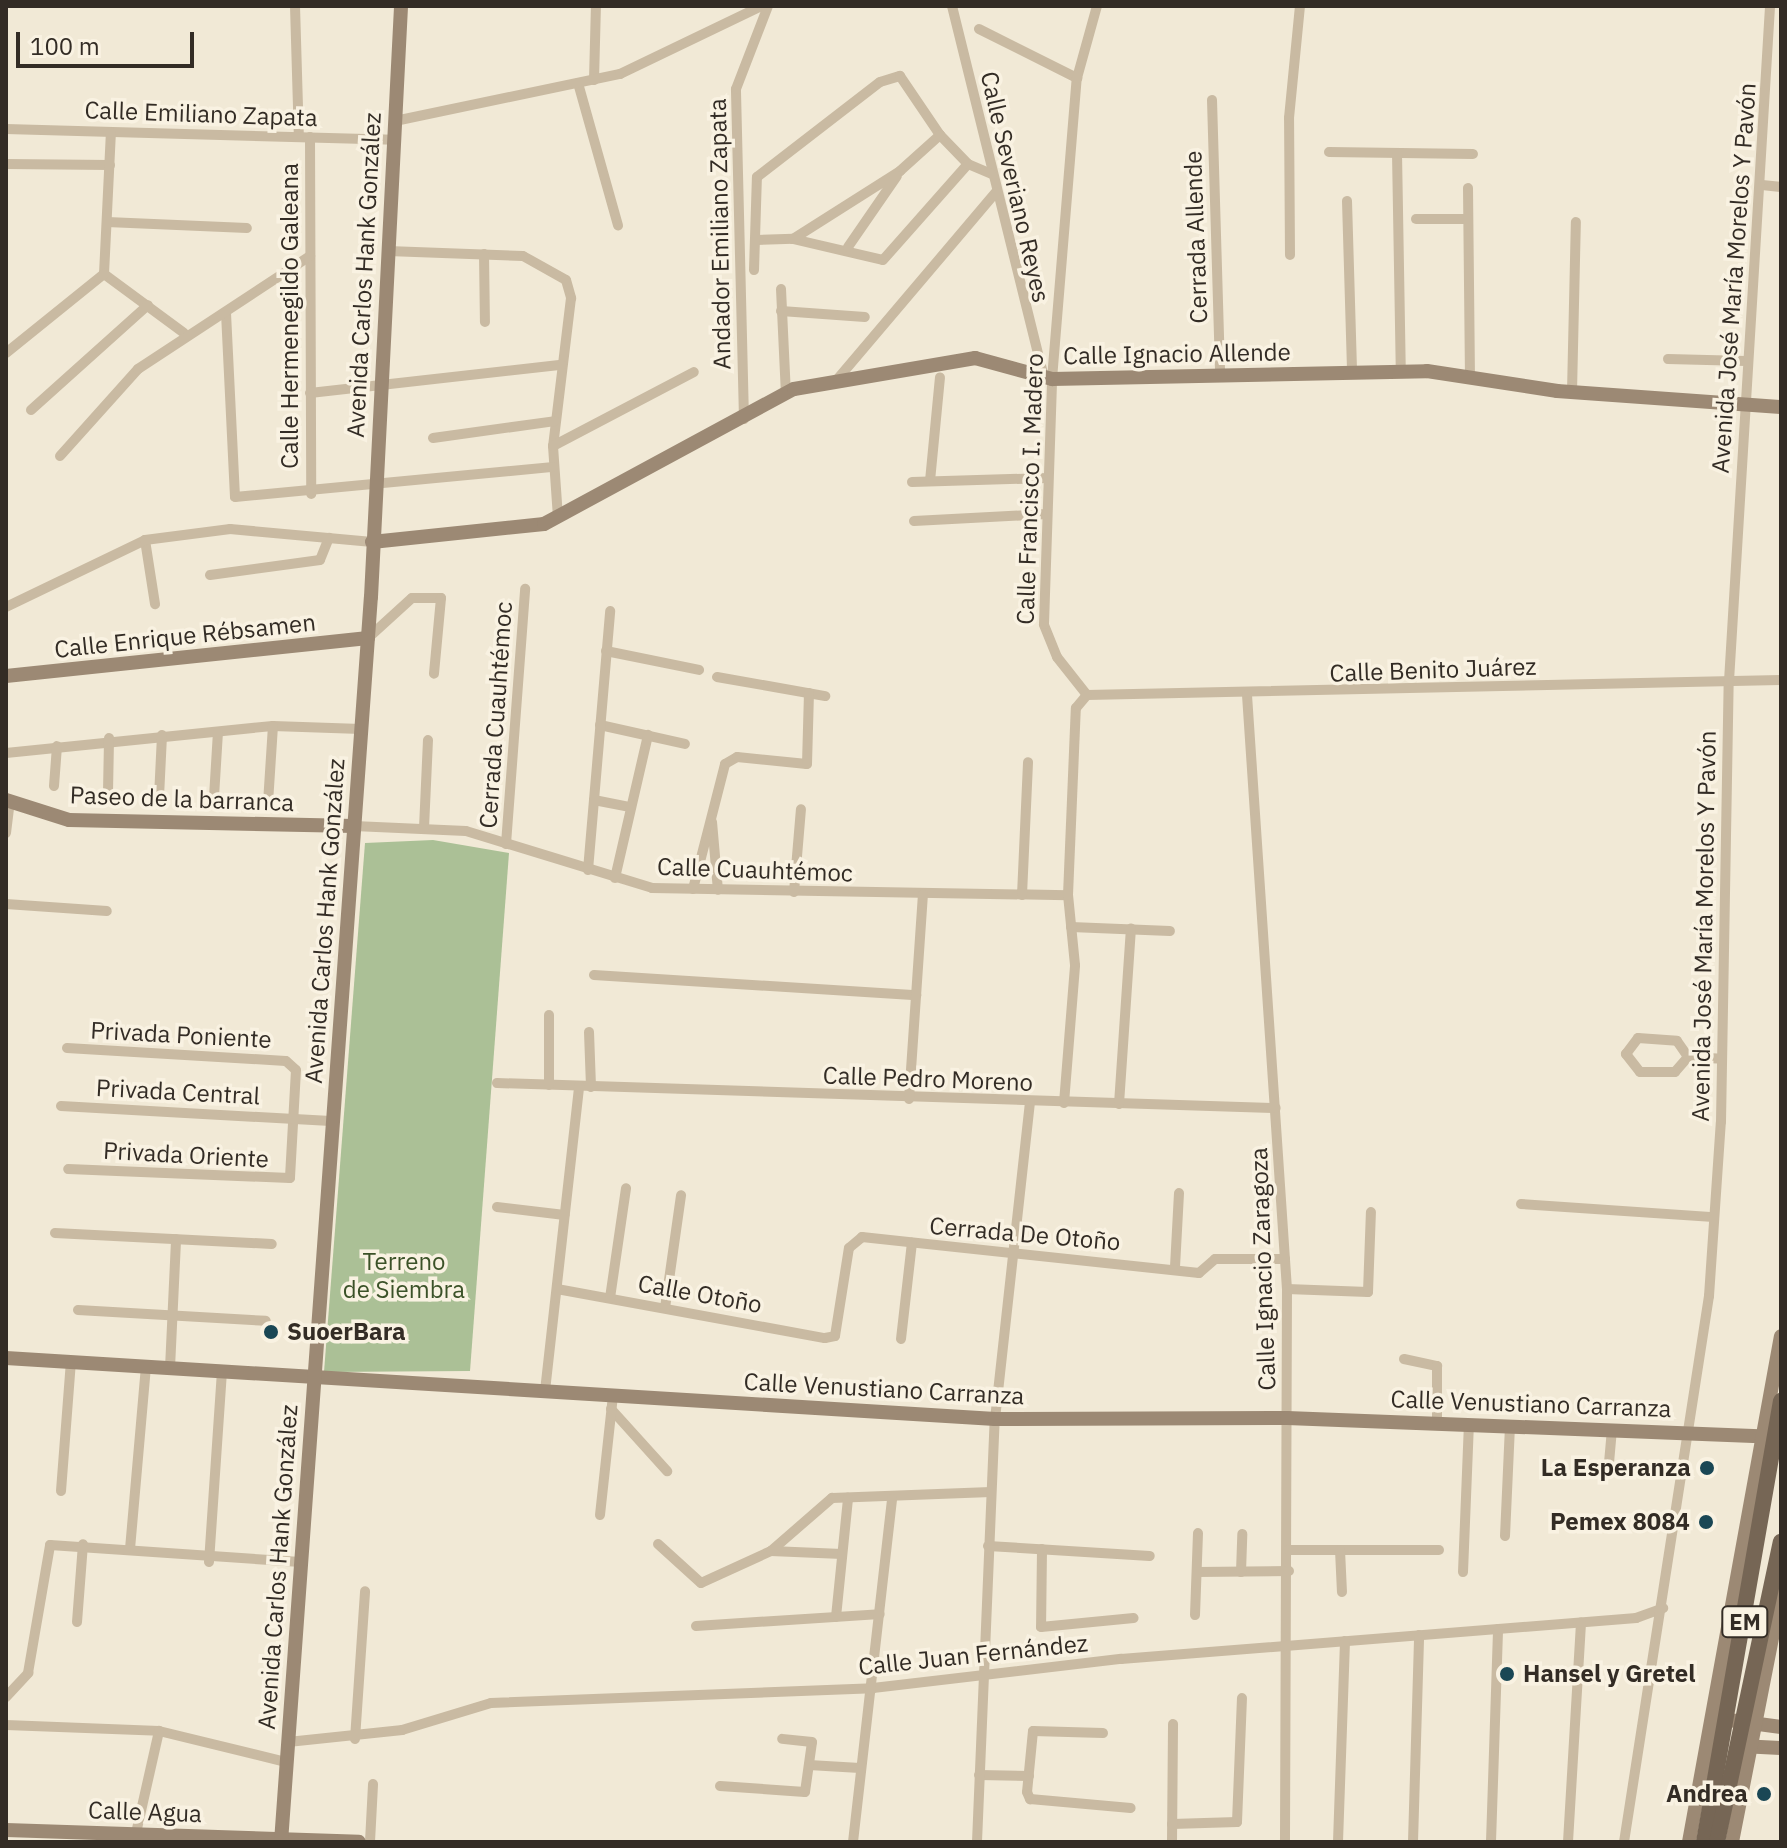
<!DOCTYPE html>
<meta charset="utf-8">
<style>
body{margin:0}
#map{position:relative;width:1787px;height:1848px;overflow:hidden;background:#f1e9d6;font-family:"IBM Plex Sans",sans-serif}
div>[style]{position:absolute}
[style*='--x']{left:calc(var(--x)*1px);top:calc(var(--y)*1px);width:calc(var(--w)*1px);rotate:calc(var(--a)*1deg)}
.green>*{inset:0;background:#abc096}
.street>*{height:10px;margin:-5px;padding:0 5px;transform-origin:5px;border-radius:5px;background:#c9baa2}
.secondary>*{height:14px;margin:-7px;padding:0 7px;transform-origin:7px;border-radius:7px;background:#9c8974}
.primary-bridge>*{height:16px;margin:-8px;padding:0 8px;transform-origin:8px;border-radius:8px;background:#766655}
.dots>*{width:22px;height:22px;translate:-50% -50%;box-sizing:border-box;border:4px solid #f9f2e2;border-radius:50%}
span{translate:-50% -50%;white-space:nowrap;text-align:center;line-height:1.15;-webkit-text-stroke:7px #f9f2e2;paint-order:stroke}
.shield-label span{padding:2px 6px;background:#f9f2e2;border:2px solid;border-radius:6px;-webkit-text-stroke-width:0}
.shield-label{font-size:22px;color:#332c25;font-weight:700}
.street-label{font-size:24px;color:#332c25}
.park-label{font-size:24px;color:#3b5228}
.poi-label{font-size:24px;color:#332c25;font-weight:700}
.left{translate:0 -50%;text-align:left}
.right{translate:-100% -50%;text-align:right}
.frame{position:absolute;inset:0;border:8px solid #332c25;pointer-events:none}
.scale{position:absolute;left:16px;top:32px;width:178px;height:36px;box-sizing:border-box;border:4px solid #332c25;border-top:0;padding-left:10px;font-size:24px;line-height:28px;white-space:nowrap;color:#332c25;-webkit-text-stroke:6px #f9f2e2;paint-order:stroke}
</style>
<div id="map">
<div class="green">
<i style="clip-path:polygon(433px 840px,509px 853px,470px 1371px,324px 1372px,365px 843px)"></i>
</div>
<div class="street">
<i style="--x:295;--y:6;--w:131;--a:88.3"></i>
<i style="--x:952;--y:6;--w:382;--a:76.1"></i>
<i style="--x:979;--y:29;--w:110;--a:26.6"></i>
<i style="--x:594;--y:80;--w:74;--a:-88.5"></i>
<i style="--x:578;--y:83;--w:148;--a:74.3"></i>
<i style="--x:1212;--y:100;--w:274;--a:88.3"></i>
<i style="--x:395;--y:121;--w:230;--a:-11.8"></i>
<i style="--x:620;--y:74;--w:157;--a:-25.7"></i>
<i style="--x:6;--y:129;--w:388;--a:1.6"></i>
<i style="--x:310;--y:137;--w:357;--a:89.8"></i>
<i style="--x:1329;--y:152;--w:144;--a:0.8"></i>
<i style="--x:1397;--y:153;--w:219;--a:89"></i>
<i style="--x:6;--y:164;--w:104;--a:0.6"></i>
<i style="--x:1762;--y:185;--w:19;--a:6"></i>
<i style="--x:1468;--y:188;--w:188;--a:89.4"></i>
<i style="--x:1347;--y:201;--w:172;--a:88.3"></i>
<i style="--x:1416;--y:219;--w:52;--a:0"></i>
<i style="--x:107;--y:222;--w:140;--a:2.5"></i>
<i style="--x:793;--y:239;--w:92;--a:13.1"></i>
<i style="--x:883;--y:260;--w:128;--a:-48.5"></i>
<i style="--x:756;--y:240;--w:37;--a:-2"></i>
<i style="--x:793;--y:239;--w:127;--a:-32.4"></i>
<i style="--x:900;--y:171;--w:54;--a:-42"></i>
<i style="--x:848;--y:247;--w:86;--a:-55.4"></i>
<i style="--x:388;--y:251;--w:135;--a:2.1"></i>
<i style="--x:523;--y:256;--w:49;--a:29.2"></i>
<i style="--x:566;--y:280;--w:19;--a:74"></i>
<i style="--x:571;--y:298;--w:149;--a:96.9"></i>
<i style="--x:553;--y:446;--w:71;--a:86"></i>
<i style="--x:484;--y:254;--w:68;--a:89.2"></i>
<i style="--x:1290;--y:255;--w:137;--a:-90.4"></i>
<i style="--x:1289;--y:118;--w:113;--a:-84.4"></i>
<i style="--x:754;--y:270;--w:93;--a:-88.2"></i>
<i style="--x:757;--y:177;--w:155;--a:-37.7"></i>
<i style="--x:880;--y:82;--w:21;--a:-17"></i>
<i style="--x:900;--y:76;--w:71;--a:55.9"></i>
<i style="--x:940;--y:135;--w:40;--a:46"></i>
<i style="--x:968;--y:164;--w:25;--a:23"></i>
<i style="--x:104;--y:274;--w:142;--a:-87.2"></i>
<i style="--x:104;--y:274;--w:99;--a:36.4"></i>
<i style="--x:781;--y:289;--w:105;--a:87.3"></i>
<i style="--x:781;--y:311;--w:84;--a:4.1"></i>
<i style="--x:226;--y:313;--w:184;--a:87.2"></i>
<i style="--x:235;--y:497;--w:320;--a:-5.4"></i>
<i style="--x:6;--y:353;--w:126;--a:-38.9"></i>
<i style="--x:1668;--y:359;--w:78;--a:1.5"></i>
<i style="--x:835;--y:382;--w:249;--a:-49.7"></i>
<i style="--x:1572;--y:392;--w:170;--a:-88.7"></i>
<i style="--x:310;--y:393;--w:253;--a:-6.4"></i>
<i style="--x:31;--y:410;--w:157;--a:-41.9"></i>
<i style="--x:744;--y:419;--w:330;--a:-91.4"></i>
<i style="--x:736;--y:89;--w:89;--a:-68.9"></i>
<i style="--x:433;--y:438;--w:123;--a:-7.9"></i>
<i style="--x:553;--y:446;--w:159;--a:-27.7"></i>
<i style="--x:60;--y:456;--w:117;--a:-48.1"></i>
<i style="--x:138;--y:369;--w:206;--a:-33.3"></i>
<i style="--x:930;--y:481;--w:104;--a:-84.5"></i>
<i style="--x:912;--y:482;--w:136;--a:-1.7"></i>
<i style="--x:914;--y:521;--w:133;--a:-3"></i>
<i style="--x:145;--y:540;--w:65;--a:81.1"></i>
<i style="--x:210;--y:575;--w:111;--a:-7.8"></i>
<i style="--x:320;--y:560;--w:24;--a:-68"></i>
<i style="--x:6;--y:607;--w:154;--a:-25.7"></i>
<i style="--x:145;--y:540;--w:86;--a:-7.4"></i>
<i style="--x:230;--y:529;--w:143;--a:5.2"></i>
<i style="--x:368;--y:638;--w:59;--a:-42.3"></i>
<i style="--x:412;--y:598;--w:29;--a:0"></i>
<i style="--x:441;--y:598;--w:76;--a:95.3"></i>
<i style="--x:606;--y:651;--w:95;--a:11.5"></i>
<i style="--x:717;--y:677;--w:110;--a:10"></i>
<i style="--x:1087;--y:695;--w:48;--a:-128.3"></i>
<i style="--x:1057;--y:657;--w:35;--a:-112"></i>
<i style="--x:1044;--y:624;--w:245;--a:-88.1"></i>
<i style="--x:1052;--y:379;--w:302;--a:-85.3"></i>
<i style="--x:1077;--y:78;--w:75;--a:-74.5"></i>
<i style="--x:1087;--y:695;--w:694;--a:-1.24"></i>
<i style="--x:1247;--y:695;--w:595;--a:86.15"></i>
<i style="--x:1287;--y:1289;--w:553;--a:90.21"></i>
<i style="--x:600;--y:725;--w:87;--a:12.6"></i>
<i style="--x:6;--y:753;--w:268;--a:-5.8"></i>
<i style="--x:273;--y:726;--w:88;--a:2"></i>
<i style="--x:54;--y:786;--w:40;--a:-85.7"></i>
<i style="--x:108;--y:792;--w:54;--a:-88.9"></i>
<i style="--x:159;--y:797;--w:62;--a:-87.2"></i>
<i style="--x:214;--y:797;--w:65;--a:-86.5"></i>
<i style="--x:594;--y:800;--w:37;--a:11"></i>
<i style="--x:268;--y:803;--w:77;--a:-86.3"></i>
<i style="--x:712;--y:822;--w:68;--a:85"></i>
<i style="--x:354;--y:826;--w:112;--a:2.6"></i>
<i style="--x:466;--y:831;--w:195;--a:17"></i>
<i style="--x:652;--y:888;--w:416;--a:1"></i>
<i style="--x:424;--y:828;--w:88;--a:-87.4"></i>
<i style="--x:6;--y:833;--w:32;--a:-83"></i>
<i style="--x:506;--y:844;--w:256;--a:-85.7"></i>
<i style="--x:588;--y:870;--w:260;--a:-85.1"></i>
<i style="--x:615;--y:878;--w:147;--a:-77"></i>
<i style="--x:693;--y:889;--w:129;--a:-75.6"></i>
<i style="--x:725;--y:764;--w:14;--a:-30"></i>
<i style="--x:737;--y:757;--w:70;--a:5.7"></i>
<i style="--x:807;--y:764;--w:71;--a:-88.4"></i>
<i style="--x:794;--y:892;--w:83;--a:-85.2"></i>
<i style="--x:1022;--y:895;--w:133;--a:-87.4"></i>
<i style="--x:6;--y:904;--w:101;--a:4"></i>
<i style="--x:1071;--y:927;--w:99;--a:2.3"></i>
<i style="--x:594;--y:975;--w:323;--a:3.6"></i>
<i style="--x:589;--y:1032;--w:55;--a:87.9"></i>
<i style="--x:67;--y:1048;--w:219;--a:3.4"></i>
<i style="--x:286;--y:1061;--w:13;--a:42"></i>
<i style="--x:296;--y:1070;--w:108;--a:93.2"></i>
<i style="--x:290;--y:1178;--w:222;--a:-177.7"></i>
<i style="--x:1688;--y:1057;--w:20;--a:131"></i>
<i style="--x:1675;--y:1072;--w:35;--a:180"></i>
<i style="--x:1640;--y:1072;--w:23;--a:-128"></i>
<i style="--x:1626;--y:1054;--w:20;--a:-53"></i>
<i style="--x:1638;--y:1038;--w:39;--a:4"></i>
<i style="--x:1677;--y:1041;--w:19;--a:55"></i>
<i style="--x:1688;--y:1057;--w:34;--a:3"></i>
<i style="--x:497;--y:1083;--w:779;--a:1.84"></i>
<i style="--x:549;--y:1085;--w:70;--a:-90"></i>
<i style="--x:909;--y:1099;--w:205;--a:-86.1"></i>
<i style="--x:1064;--y:1103;--w:138;--a:-85.4"></i>
<i style="--x:1075;--y:965;--w:70;--a:-95.7"></i>
<i style="--x:1068;--y:895;--w:187;--a:-87.6"></i>
<i style="--x:1076;--y:708;--w:17;--a:-50"></i>
<i style="--x:1119;--y:1104;--w:176;--a:-86.1"></i>
<i style="--x:61;--y:1106;--w:270;--a:3.2"></i>
<i style="--x:1521;--y:1204;--w:193;--a:3.9"></i>
<i style="--x:497;--y:1207;--w:68;--a:6.7"></i>
<i style="--x:55;--y:1233;--w:217;--a:2.9"></i>
<i style="--x:1175;--y:1267;--w:74;--a:-86.9"></i>
<i style="--x:557;--y:1289;--w:272;--a:10.4"></i>
<i style="--x:825;--y:1338;--w:10;--a:-11"></i>
<i style="--x:835;--y:1336;--w:89;--a:-81"></i>
<i style="--x:849;--y:1248;--w:17;--a:-40"></i>
<i style="--x:862;--y:1237;--w:339;--a:6.1"></i>
<i style="--x:1199;--y:1273;--w:21;--a:-41"></i>
<i style="--x:1215;--y:1259;--w:70;--a:0"></i>
<i style="--x:1287;--y:1289;--w:81;--a:2.1"></i>
<i style="--x:1368;--y:1292;--w:80;--a:-87.9"></i>
<i style="--x:610;--y:1298;--w:111;--a:-81.7"></i>
<i style="--x:665;--y:1308;--w:114;--a:-81.9"></i>
<i style="--x:78;--y:1310;--w:188;--a:3.3"></i>
<i style="--x:901;--y:1339;--w:97;--a:-83.5"></i>
<i style="--x:1404;--y:1359;--w:34;--a:12"></i>
<i style="--x:1437;--y:1366;--w:57;--a:90"></i>
<i style="--x:170;--y:1368;--w:129;--a:-87.3"></i>
<i style="--x:545;--y:1391;--w:307;--a:-83.6"></i>
<i style="--x:611;--y:1409;--w:84;--a:47.9"></i>
<i style="--x:1608;--y:1474;--w:45;--a:-84.9"></i>
<i style="--x:61;--y:1491;--w:129;--a:-85.6"></i>
<i style="--x:600;--y:1515;--w:120;--a:-83.8"></i>
<i style="--x:1505;--y:1536;--w:111;--a:-87.4"></i>
<i style="--x:658;--y:1544;--w:58;--a:42.2"></i>
<i style="--x:701;--y:1583;--w:77;--a:-24.6"></i>
<i style="--x:771;--y:1551;--w:71;--a:2.4"></i>
<i style="--x:988;--y:1546;--w:162;--a:3.5"></i>
<i style="--x:130;--y:1549;--w:183;--a:-85"></i>
<i style="--x:1042;--y:1549;--w:78;--a:90.7"></i>
<i style="--x:1041;--y:1627;--w:93;--a:-5.5"></i>
<i style="--x:1289;--y:1550;--w:150;--a:0"></i>
<i style="--x:1340;--y:1550;--w:42;--a:87.3"></i>
<i style="--x:771;--y:1551;--w:81;--a:-41"></i>
<i style="--x:832;--y:1498;--w:159;--a:-2.2"></i>
<i style="--x:209;--y:1562;--w:190;--a:-86.1"></i>
<i style="--x:1197;--y:1572;--w:92;--a:-0.6"></i>
<i style="--x:1241;--y:1572;--w:38;--a:-88"></i>
<i style="--x:1463;--y:1572;--w:148;--a:-87.7"></i>
<i style="--x:1195;--y:1615;--w:82;--a:-87.9"></i>
<i style="--x:836;--y:1617;--w:120;--a:-84.2"></i>
<i style="--x:77;--y:1622;--w:78;--a:-85.6"></i>
<i style="--x:696;--y:1626;--w:184;--a:-3.7"></i>
<i style="--x:6;--y:1697;--w:33;--a:-47"></i>
<i style="--x:28;--y:1673;--w:130;--a:-80.2"></i>
<i style="--x:50;--y:1545;--w:251;--a:3.9"></i>
<i style="--x:6;--y:1725;--w:153;--a:2.2"></i>
<i style="--x:159;--y:1731;--w:131;--a:13.7"></i>
<i style="--x:1103;--y:1733;--w:70;--a:-178.4"></i>
<i style="--x:1033;--y:1731;--w:61;--a:95.6"></i>
<i style="--x:1027;--y:1792;--w:8;--a:67"></i>
<i style="--x:1030;--y:1799;--w:101;--a:5.1"></i>
<i style="--x:355;--y:1739;--w:148;--a:-86.1"></i>
<i style="--x:288;--y:1742;--w:115;--a:-6"></i>
<i style="--x:402;--y:1730;--w:93;--a:-16.9"></i>
<i style="--x:491;--y:1703;--w:382;--a:-2.2"></i>
<i style="--x:873;--y:1688;--w:250;--a:-6.7"></i>
<i style="--x:1121;--y:1659;--w:517;--a:-4.55"></i>
<i style="--x:1636;--y:1618;--w:29;--a:-20"></i>
<i style="--x:809;--y:1765;--w:51;--a:3.4"></i>
<i style="--x:979;--y:1775;--w:50;--a:1.1"></i>
<i style="--x:720;--y:1786;--w:85;--a:4"></i>
<i style="--x:805;--y:1792;--w:50;--a:-82"></i>
<i style="--x:812;--y:1742;--w:30;--a:-174"></i>
<i style="--x:1172;--y:1824;--w:65;--a:-1.8"></i>
<i style="--x:1237;--y:1822;--w:124;--a:-87.7"></i>
<i style="--x:134;--y:1842;--w:114;--a:-77.3"></i>
<i style="--x:370;--y:1842;--w:58;--a:-87"></i>
<i style="--x:853;--y:1842;--w:345;--a:-83.5"></i>
<i style="--x:977;--y:1842;--w:423;--a:-87.6"></i>
<i style="--x:995;--y:1419;--w:319;--a:-83.7"></i>
<i style="--x:1172;--y:1842;--w:118;--a:-89.5"></i>
<i style="--x:1338;--y:1842;--w:201;--a:-88"></i>
<i style="--x:1413;--y:1842;--w:207;--a:-88.3"></i>
<i style="--x:1491;--y:1842;--w:213;--a:-88.1"></i>
<i style="--x:1568;--y:1842;--w:220;--a:-86.6"></i>
<i style="--x:1624;--y:1842;--w:553;--a:-81.15"></i>
<i style="--x:1709;--y:1296;--w:174;--a:-86.1"></i>
<i style="--x:1721;--y:1122;--w:441;--a:-89"></i>
<i style="--x:1729;--y:681;--w:676;--a:-86.52"></i>
</div>
<div class="secondary">
<i style="--x:372;--y:542;--w:173;--a:-6"></i>
<i style="--x:544;--y:524;--w:284;--a:-28.4"></i>
<i style="--x:794;--y:389;--w:184;--a:-9.7"></i>
<i style="--x:975;--y:358;--w:80;--a:15.3"></i>
<i style="--x:1052;--y:379;--w:375;--a:-1.2"></i>
<i style="--x:1427;--y:371;--w:132;--a:8.7"></i>
<i style="--x:1557;--y:391;--w:225;--a:4.1"></i>
<i style="--x:6;--y:676;--w:364;--a:-6"></i>
<i style="--x:6;--y:800;--w:66;--a:17.6"></i>
<i style="--x:69;--y:820;--w:285;--a:1.2"></i>
<i style="--x:6;--y:1358;--w:991;--a:3.53"></i>
<i style="--x:995;--y:1419;--w:292;--a:-0.2"></i>
<i style="--x:1287;--y:1418;--w:473;--a:2.2"></i>
<i style="--x:1714;--y:1718;--w:68;--a:7.7"></i>
<i style="--x:1741;--y:1746;--w:40;--a:2.9"></i>
<i style="--x:6;--y:1830;--w:353;--a:1.9"></i>
<i style="--x:281;--y:1842;--w:1248;--a:-85.87"></i>
<i style="--x:371;--y:597;--w:592;--a:-87.09"></i>
<i style="--x:1689;--y:1842;--w:514;--a:-79.7"></i>
<i style="--x:1732;--y:1842;--w:254;--a:-78.9"></i>
</div>
<div class="primary-bridge">
<i style="--x:1704;--y:1842;--w:448;--a:-80.1"></i>
<i style="--x:1717;--y:1842;--w:307;--a:-78"></i>
</div>
<div class="dots">
<i style="left:271px;top:1332px;background:#1a4755"></i>
<i style="left:1707px;top:1468px;background:#1a4755"></i>
<i style="left:1706px;top:1522px;background:#1a4755"></i>
<i style="left:1507px;top:1674px;background:#1a4755"></i>
<i style="left:1764px;top:1794px;background:#1a4755"></i>
</div>
<div class="shield-label">
<span style="left:1745px;top:1622px">EM</span>
</div>
<div class="street-label">
<span style="left:201px;top:114px;rotate:2deg">Calle Emiliano Zapata</span>
<span style="left:1015px;top:187px;rotate:77deg">Calle Severiano Reyes</span>
<span style="left:720px;top:234px;rotate:-91deg">Andador Emiliano Zapata</span>
<span style="left:1196px;top:237px;rotate:-92deg">Cerrada Allende</span>
<span style="left:364px;top:275px;rotate:-87deg">Avenida Carlos Hank González</span>
<span style="left:1734px;top:278px;rotate:-86deg">Avenida José María Morelos Y Pavón</span>
<span style="left:290px;top:316px;rotate:-90deg">Calle Hermenegildo Galeana</span>
<span style="left:1177px;top:354px;rotate:-1deg">Calle Ignacio Allende</span>
<span style="left:1030px;top:489px;rotate:-88deg">Calle Francisco I. Madero</span>
<span style="left:185px;top:636px;rotate:-6deg">Calle Enrique Rébsamen</span>
<span style="left:1433px;top:670px;rotate:-2deg">Calle Benito Juárez</span>
<span style="left:496px;top:715px;rotate:-86deg">Cerrada Cuauhtémoc</span>
<span style="left:182px;top:799px;rotate:2deg">Paseo de la barranca</span>
<span style="left:755px;top:870px;rotate:2deg">Calle Cuauhtémoc</span>
<span style="left:325px;top:921px;rotate:-86deg">Avenida Carlos Hank González</span>
<span style="left:1704px;top:926px;rotate:-89deg">Avenida José María Morelos Y Pavón</span>
<span style="left:181px;top:1035px;rotate:3deg">Privada Poniente</span>
<span style="left:928px;top:1079px;rotate:2deg">Calle Pedro Moreno</span>
<span style="left:178px;top:1092px;rotate:3deg">Privada Central</span>
<span style="left:186px;top:1155px;rotate:3deg">Privada Oriente</span>
<span style="left:1025px;top:1234px;rotate:5deg">Cerrada De Otoño</span>
<span style="left:1263px;top:1269px;rotate:-92deg">Calle Ignacio Zaragoza</span>
<span style="left:700px;top:1294px;rotate:10deg">Calle Otoño</span>
<span style="left:884px;top:1389px;rotate:3deg">Calle Venustiano Carranza</span>
<span style="left:1531px;top:1404px;rotate:2deg">Calle Venustiano Carranza</span>
<span style="left:278px;top:1567px;rotate:-86deg">Avenida Carlos Hank González</span>
<span style="left:973px;top:1655px;rotate:-6deg">Calle Juan Fernández</span>
<span style="left:145px;top:1812px;rotate:2deg">Calle Agua</span>
</div>
<div class="park-label">
<span style="left:404px;top:1276px">Terreno<br>de Siembra</span>
</div>
<div class="poi-label">
<span class="left" style="left:287px;top:1332px">SuoerBara</span>
<span class="right" style="left:1691px;top:1468px">La Esperanza</span>
<span class="right" style="left:1690px;top:1522px">Pemex 8084</span>
<span class="left" style="left:1523px;top:1674px">Hansel y Gretel</span>
<span class="right" style="left:1748px;top:1794px">Andrea</span>
</div>
<div class="frame"></div>
<div class="scale">100 m</div>
</div>
